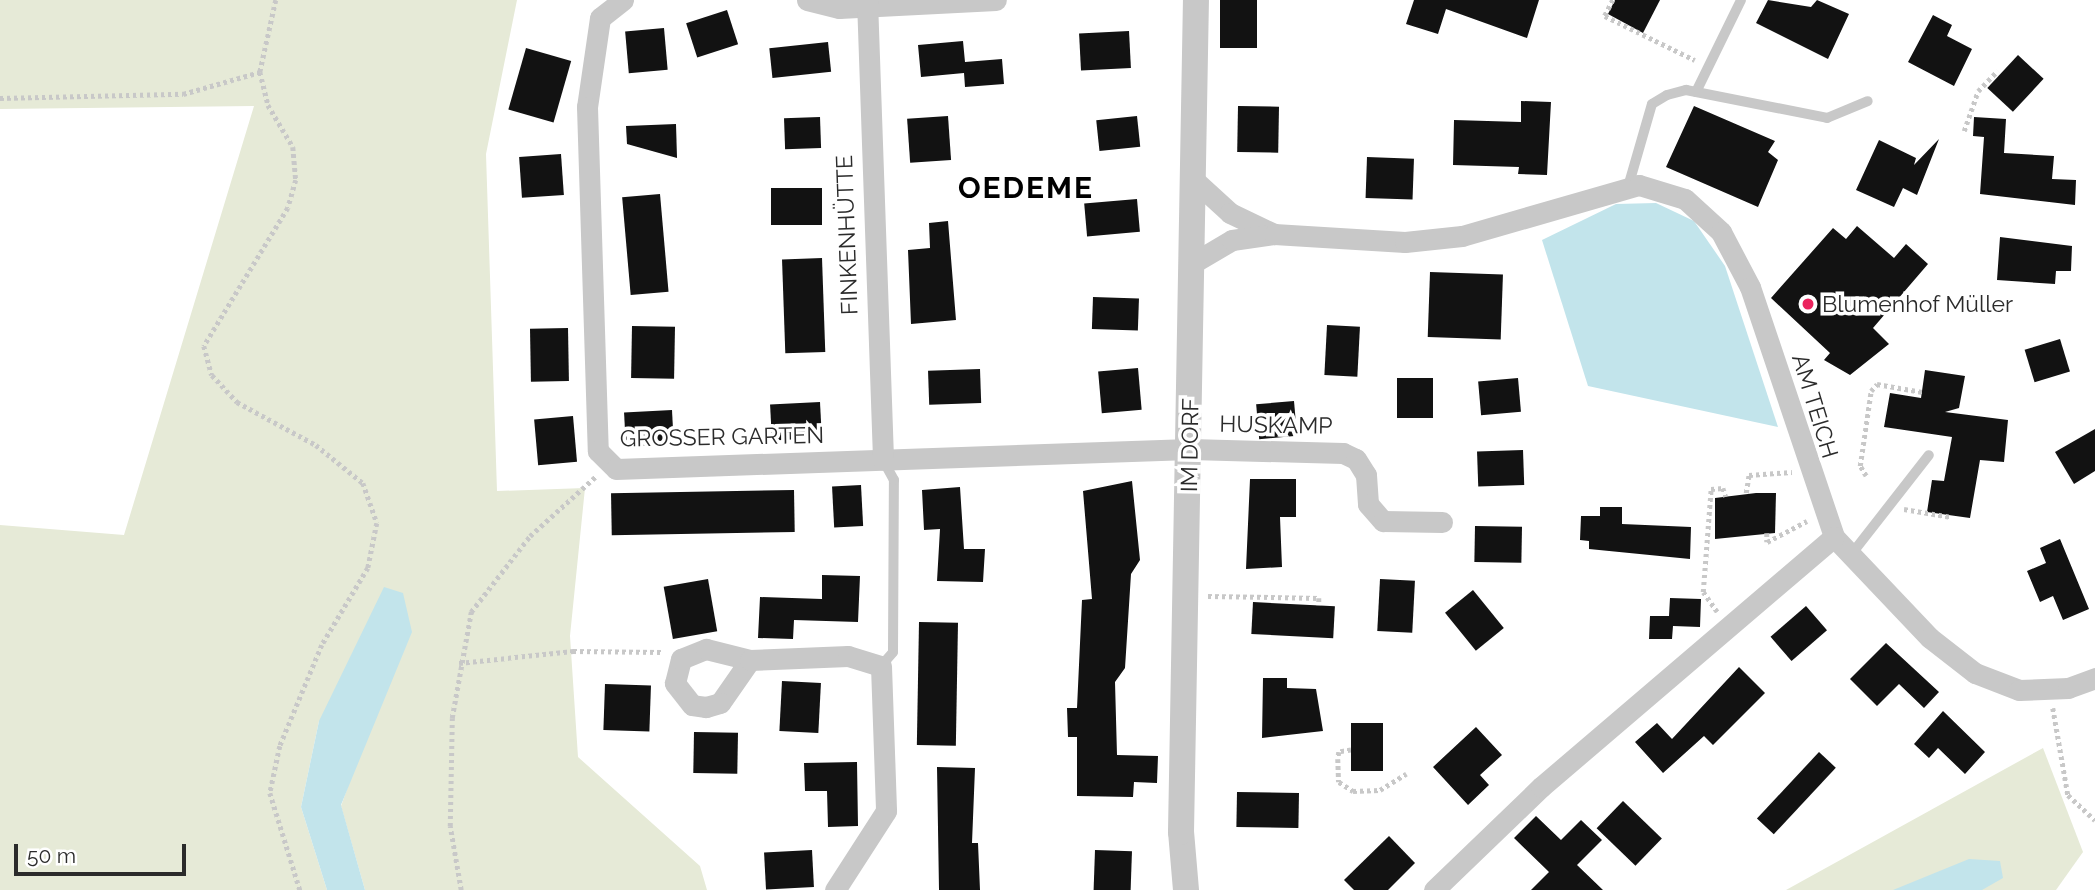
<!DOCTYPE html>
<meta charset="utf-8">
<style>
body{margin:0}
#map{position:relative;width:2095px;height:890px;overflow:hidden;background:#fff;font-family:Raleway,sans-serif}
div>[style]{position:absolute}
[style*='--x']{left:calc(var(--x)*1px);top:calc(var(--y)*1px);width:calc(var(--w)*1px);rotate:calc(var(--a)*1deg)}
.green>*{inset:0;background:#e6ead7}
.water>*{inset:0;background:#c2e4eb}
.building>*{inset:0;background:#121212;transform-origin:0 0}
.path>*{height:4.5px;margin-top:-2.25px;transform-origin:0;background:repeating-linear-gradient(90deg,#c8c8c8 0 3.5px,transparent 0 7px)}
.service>*{height:10px;margin:-5px;padding:0 5px;transform-origin:5px;border-radius:5px;background:#c8c8c8}
.minor>*{height:21px;margin:-10.5px;padding:0 10.5px;transform-origin:10.5px;border-radius:10.5px;background:#c8c8c8}
.tertiary>*{height:26px;margin:-13px;padding:0 13px;transform-origin:13px;border-radius:13px;background:#c8c8c8}
.dots>*{width:19px;height:19px;translate:-50% -50%;box-sizing:border-box;border:4px solid #fff;border-radius:50%}
span{translate:-50% -50%;white-space:nowrap;text-align:center;line-height:1.15;-webkit-text-stroke:7px #fff;paint-order:stroke}
.street-label{font-size:23px;color:#2b2b2b}
.poi-label{font-size:23px;color:#2b2b2b}
.left{translate:0 -50%;text-align:left}
.district-label{font-size:30px;color:#000;font-weight:700;letter-spacing:2px}
.scale{position:absolute;left:14px;top:844px;width:172px;height:32px;box-sizing:border-box;border:4px solid #2b2b2b;border-top:0;padding-left:9px;font-size:21px;line-height:24px;white-space:nowrap;color:#2b2b2b;-webkit-text-stroke:5px #fff;paint-order:stroke}
</style>
<div id="map">
<div class="green">
<i style="clip-path:polygon(0 0,517px 0,486px 154px,497px 491px,585px 488px,570px 636px,578px 757px,700px 866px,707px 890px,365px 890px,341px 806px,365px 739px,319px 721px,301px 807px,327px 890px,0 890px,0 525px,124px 535px,254px 106px,0 109px)"></i>
<i style="clip-path:polygon(2043px 748px,2083px 852px,2056px 890px,1786px 890px)"></i>
</div>
<div class="water">
<i style="clip-path:polygon(1656px 203px,1694px 221px,1725px 266px,1778px 427px,1588px 386px,1542px 240px,1616px 204px)"></i>
<i style="clip-path:polygon(384px 587px,403px 593px,412px 632px,341px 805px,365px 890px,327px 890px,301px 807px,319px 721px)"></i>
<i style="clip-path:polygon(1969px 859px,2000px 861px,2003px 878px,1982px 890px,1893px 890px)"></i>
</div>
<div class="building">
<i style="left:1220px;top:0;width:37px;height:48px"></i>
<i style="clip-path:polygon(1414px 0,1539px 0,1527px 38px,1446px 9px,1438px 34px,1406px 24px)"></i>
<i style="clip-path:polygon(1615px 0,1660px 0,1643px 33px,1608px 14px)"></i>
<i style="clip-path:polygon(1768px 0,1811px 7px,1817px 0,1849px 14px,1828px 59px,1756px 23px)"></i>
<i style="left:727px;top:10px;width:36px;height:43px;rotate:72deg"></i>
<i style="clip-path:polygon(1933px 15px,1952px 25px,1947px 36px,1972px 49px,1954px 86px,1908px 62px)"></i>
<i style="left:664px;top:28px;width:42px;height:39px;rotate:85deg"></i>
<i style="left:1129px;top:31px;width:37px;height:50px;rotate:87deg"></i>
<i style="clip-path:polygon(963px 41px,965px 62px,1002px 59px,1004px 84px,965px 87px,964px 73px,921px 77px,918px 45px)"></i>
<i style="left:828px;top:42px;width:30px;height:59px;rotate:84deg"></i>
<i style="left:526px;top:48px;width:47px;height:64px;rotate:16deg"></i>
<i style="left:2018px;top:55px;width:35px;height:45px;rotate:43deg"></i>
<i style="clip-path:polygon(1521px 101px,1551px 102px,1547px 175px,1518px 174px,1519px 167px,1453px 165px,1454px 120px,1521px 122px)"></i>
<i style="left:1238px;top:106px;width:41px;height:46px;rotate:1deg"></i>
<i style="clip-path:polygon(1694px 106px,1775px 141px,1768px 152px,1778px 160px,1758px 207px,1666px 167px)"></i>
<i style="left:948px;top:116px;width:44px;height:41px;rotate:86deg"></i>
<i style="left:1137px;top:116px;width:31px;height:41px;rotate:84deg"></i>
<i style="left:820px;top:117px;width:31px;height:36px;rotate:88deg"></i>
<i style="clip-path:polygon(1974px 117px,2006px 119px,2004px 153px,2054px 156px,2052px 179px,2076px 180px,2075px 205px,1980px 194px,1984px 137px,1973px 136px)"></i>
<i style="clip-path:polygon(676px 124px,677px 158px,627px 144px,626px 126px)"></i>
<i style="clip-path:polygon(1939px 139px,1917px 195px,1903px 188px,1894px 207px,1856px 190px,1879px 140px,1916px 158px,1914px 165px)"></i>
<i style="left:561px;top:154px;width:41px;height:42px;rotate:86deg"></i>
<i style="left:1367px;top:157px;width:47px;height:41px;rotate:2deg"></i>
<i style="left:771px;top:188px;width:51px;height:37px"></i>
<i style="left:660px;top:194px;width:98px;height:38px;rotate:85deg"></i>
<i style="left:1137px;top:199px;width:33px;height:53px;rotate:85deg"></i>
<i style="clip-path:polygon(948px 221px,956px 320px,911px 324px,908px 250px,930px 248px,929px 223px)"></i>
<i style="clip-path:polygon(1857px 226px,1894px 258px,1906px 244px,1928px 264px,1873px 328px,1889px 344px,1850px 375px,1824px 360px,1830px 353px,1771px 298px,1833px 228px,1846px 239px)"></i>
<i style="clip-path:polygon(2000px 237px,2072px 246px,2071px 271px,2056px 271px,2055px 284px,1997px 280px)"></i>
<i style="left:822px;top:258px;width:94px;height:40px;rotate:88deg"></i>
<i style="left:1430px;top:272px;width:73px;height:65px;rotate:2deg"></i>
<i style="left:1093px;top:297px;width:46px;height:32px;rotate:2deg"></i>
<i style="left:1327px;top:325px;width:33px;height:50px;rotate:3deg"></i>
<i style="left:632px;top:326px;width:43px;height:52px;rotate:1deg"></i>
<i style="left:568px;top:328px;width:53px;height:38px;rotate:89deg"></i>
<i style="left:2060px;top:339px;width:34px;height:37px;rotate:73deg"></i>
<i style="left:1138px;top:368px;width:42px;height:40px;rotate:85deg"></i>
<i style="left:980px;top:369px;width:34px;height:52px;rotate:88deg"></i>
<i style="clip-path:polygon(1925px 370px,1965px 376px,1959px 408px,1945px 412px,2008px 420px,2004px 462px,1980px 460px,1970px 518px,1927px 512px,1932px 480px,1944px 481px,1952px 437px,1884px 427px,1890px 393px,1921px 398px)"></i>
<i style="left:1397px;top:378px;width:36px;height:40px"></i>
<i style="left:1518px;top:378px;width:34px;height:40px;rotate:85deg"></i>
<i style="left:1294px;top:401px;width:35px;height:38px;rotate:85deg"></i>
<i style="left:820px;top:402px;width:36px;height:50px;rotate:87deg"></i>
<i style="left:672px;top:410px;width:34px;height:48px;rotate:87deg"></i>
<i style="left:573px;top:416px;width:46px;height:39px;rotate:85deg"></i>
<i style="clip-path:polygon(2095px 429px,2095px 471px,2074px 484px,2055px 452px)"></i>
<i style="left:1523px;top:450px;width:35px;height:46px;rotate:88deg"></i>
<i style="clip-path:polygon(1250px 479px,1296px 479px,1296px 517px,1280px 517px,1282px 567px,1246px 569px)"></i>
<i style="clip-path:polygon(1132px 481px,1140px 560px,1131px 574px,1125px 668px,1115px 682px,1117px 755px,1158px 756px,1157px 783px,1134px 782px,1133px 797px,1077px 796px,1077px 737px,1068px 737px,1067px 708px,1077px 708px,1082px 600px,1092px 599px,1083px 491px)"></i>
<i style="left:861px;top:485px;width:41px;height:29px;rotate:87deg"></i>
<i style="clip-path:polygon(960px 487px,964px 549px,985px 549px,983px 582px,937px 581px,940px 529px,924px 530px,922px 490px)"></i>
<i style="left:794px;top:490px;width:42px;height:183px;rotate:89deg"></i>
<i style="clip-path:polygon(1756px 493px,1776px 493px,1775px 533px,1715px 539px,1715px 498px)"></i>
<i style="clip-path:polygon(1600px 507px,1622px 507px,1622px 524px,1691px 527px,1690px 559px,1589px 549px,1589px 541px,1580px 540px,1581px 516px,1600px 516px)"></i>
<i style="left:1475px;top:526px;width:47px;height:36px;rotate:1deg"></i>
<i style="clip-path:polygon(2060px 539px,2089px 609px,2063px 620px,2053px 596px,2040px 602px,2027px 571px,2046px 563px,2040px 548px)"></i>
<i style="clip-path:polygon(822px 575px,860px 576px,858px 622px,794px 620px,793px 639px,758px 638px,760px 597px,822px 599px)"></i>
<i style="left:708px;top:579px;width:53px;height:45px;rotate:80deg"></i>
<i style="left:1380px;top:579px;width:35px;height:52px;rotate:3deg"></i>
<i style="left:1473px;top:590px;width:49px;height:36px;rotate:51deg"></i>
<i style="clip-path:polygon(1670px 598px,1701px 599px,1700px 627px,1673px 626px,1672px 639px,1649px 639px,1650px 616px,1669px 616px)"></i>
<i style="left:1253px;top:602px;width:82px;height:32px;rotate:3deg"></i>
<i style="left:1806px;top:606px;width:32px;height:47px;rotate:49deg"></i>
<i style="left:919px;top:622px;width:39px;height:123px;rotate:1deg"></i>
<i style="clip-path:polygon(1886px 643px,1939px 692px,1924px 708px,1899px 684px,1877px 706px,1850px 679px)"></i>
<i style="clip-path:polygon(1739px 667px,1765px 693px,1713px 745px,1704px 736px,1663px 773px,1635px 742px,1657px 723px,1672px 739px)"></i>
<i style="clip-path:polygon(1263px 678px,1287px 678px,1287px 688px,1316px 689px,1323px 731px,1262px 738px)"></i>
<i style="left:782px;top:681px;width:39px;height:50px;rotate:3deg"></i>
<i style="left:605px;top:684px;width:46px;height:46px;rotate:2deg"></i>
<i style="clip-path:polygon(1943px 711px,1985px 752px,1965px 774px,1938px 748px,1929px 758px,1914px 744px)"></i>
<i style="left:1383px;top:723px;width:48px;height:32px;rotate:90deg"></i>
<i style="clip-path:polygon(1476px 727px,1502px 755px,1480px 775px,1489px 785px,1468px 805px,1433px 767px)"></i>
<i style="left:694px;top:732px;width:44px;height:41px;rotate:1deg"></i>
<i style="left:1819px;top:752px;width:23px;height:91px;rotate:43deg"></i>
<i style="clip-path:polygon(857px 762px,858px 826px,828px 827px,827px 791px,805px 791px,804px 763px)"></i>
<i style="clip-path:polygon(937px 767px,975px 768px,972px 843px,978px 843px,980px 890px,939px 890px)"></i>
<i style="left:1237px;top:792px;width:62px;height:35px;rotate:1deg"></i>
<i style="left:1623px;top:801px;width:54px;height:38px;rotate:44deg"></i>
<i style="clip-path:polygon(1536px 816px,1561px 840px,1581px 820px,1602px 840px,1577px 865px,1603px 890px,1531px 890px,1549px 872px,1514px 838px)"></i>
<i style="clip-path:polygon(1389px 836px,1415px 863px,1388px 890px,1354px 890px,1344px 880px)"></i>
<i style="left:812px;top:850px;width:37px;height:48px;rotate:87deg"></i>
<i style="left:1095px;top:850px;width:37px;height:40px;rotate:2deg"></i>
</div>
<div class="path">
<i style="--x:276;--y:0;--w:74;--a:102.5"></i>
<i style="--x:260;--y:72;--w:34;--a:76"></i>
<i style="--x:268;--y:105;--w:49;--a:59.2"></i>
<i style="--x:293;--y:147;--w:33;--a:85"></i>
<i style="--x:296;--y:180;--w:29;--a:106"></i>
<i style="--x:288;--y:208;--w:162;--a:121.3"></i>
<i style="--x:204;--y:346;--w:30;--a:75"></i>
<i style="--x:212;--y:375;--w:37;--a:47"></i>
<i style="--x:237;--y:402;--w:90;--a:28.6"></i>
<i style="--x:316;--y:445;--w:60;--a:39"></i>
<i style="--x:363;--y:483;--w:42;--a:70.7"></i>
<i style="--x:377;--y:523;--w:46;--a:101.3"></i>
<i style="--x:368;--y:568;--w:90;--a:120.9"></i>
<i style="--x:322;--y:645;--w:109;--a:112.6"></i>
<i style="--x:280;--y:746;--w:48;--a:102"></i>
<i style="--x:270;--y:793;--w:102;--a:72.8"></i>
<i style="--x:1613;--y:0;--w:18;--a:117"></i>
<i style="--x:1605;--y:16;--w:100;--a:26.1"></i>
<i style="--x:0;--y:98;--w:183;--a:-1.3"></i>
<i style="--x:183;--y:94;--w:80;--a:-15.9"></i>
<i style="--x:1964;--y:131;--w:42;--a:-70.7"></i>
<i style="--x:1978;--y:91;--w:28;--a:-46"></i>
<i style="--x:1866;--y:476;--w:12;--a:-121"></i>
<i style="--x:1860;--y:466;--w:76;--a:-81.7"></i>
<i style="--x:1871;--y:391;--w:9;--a:-49"></i>
<i style="--x:1877;--y:384;--w:46;--a:10.1"></i>
<i style="--x:1746;--y:493;--w:18;--a:-81"></i>
<i style="--x:1749;--y:475;--w:43;--a:-4"></i>
<i style="--x:1904;--y:509;--w:48;--a:9.7"></i>
<i style="--x:1767;--y:533;--w:9;--a:90"></i>
<i style="--x:1767;--y:542;--w:45;--a:-27.7"></i>
<i style="--x:1208;--y:596;--w:111;--a:1"></i>
<i style="--x:1319;--y:598;--w:7;--a:90"></i>
<i style="--x:1717;--y:612;--w:24;--a:-125"></i>
<i style="--x:1703;--y:592;--w:103;--a:-85.6"></i>
<i style="--x:1711;--y:489;--w:12;--a:-5"></i>
<i style="--x:1723;--y:488;--w:9;--a:72"></i>
<i style="--x:459;--y:663;--w:115;--a:-6"></i>
<i style="--x:573;--y:651;--w:88;--a:0.7"></i>
<i style="--x:2053;--y:708;--w:88;--a:80.2"></i>
<i style="--x:2068;--y:795;--w:37;--a:43"></i>
<i style="--x:1351;--y:750;--w:12;--a:171"></i>
<i style="--x:1339;--y:752;--w:7;--a:98"></i>
<i style="--x:1338;--y:759;--w:23;--a:88"></i>
<i style="--x:1339;--y:782;--w:17;--a:33"></i>
<i style="--x:1353;--y:791;--w:27;--a:-2"></i>
<i style="--x:1380;--y:790;--w:31;--a:-32"></i>
<i style="--x:461;--y:890;--w:65;--a:-99.8"></i>
<i style="--x:450;--y:826;--w:108;--a:-88.9"></i>
<i style="--x:452;--y:718;--w:108;--a:-79.8"></i>
<i style="--x:471;--y:612;--w:96;--a:-52.2"></i>
<i style="--x:530;--y:536;--w:88;--a:-42.2"></i>
</div>
<div class="service">
<i style="--x:1696;--y:92;--w:102;--a:-63.9"></i>
<i style="--x:1628;--y:187;--w:86;--a:-73.9"></i>
<i style="--x:1652;--y:104;--w:17;--a:-31"></i>
<i style="--x:1667;--y:95;--w:20;--a:-15"></i>
<i style="--x:1686;--y:90;--w:144;--a:11.2"></i>
<i style="--x:1827;--y:118;--w:44;--a:-22.5"></i>
<i style="--x:1850;--y:556;--w:128;--a:-52"></i>
<i style="--x:881;--y:666;--w:18;--a:-49"></i>
<i style="--x:893;--y:652;--w:172;--a:-89.7"></i>
<i style="--x:894;--y:480;--w:23;--a:-119"></i>
</div>
<div class="minor">
<i style="--x:623;--y:0;--w:29;--a:142"></i>
<i style="--x:600;--y:18;--w:90;--a:98.3"></i>
<i style="--x:587;--y:107;--w:344;--a:88.2"></i>
<i style="--x:598;--y:451;--w:25;--a:45"></i>
<i style="--x:616;--y:469;--w:574;--a:-2"></i>
<i style="--x:1190;--y:449;--w:153;--a:1.5"></i>
<i style="--x:1343;--y:453;--w:14;--a:25"></i>
<i style="--x:1356;--y:459;--w:19;--a:58"></i>
<i style="--x:1366;--y:475;--w:29;--a:86"></i>
<i style="--x:1368;--y:504;--w:23;--a:49"></i>
<i style="--x:1383;--y:521;--w:59;--a:1"></i>
<i style="--x:807;--y:0;--w:33;--a:14"></i>
<i style="--x:839;--y:8;--w:157;--a:-2.9"></i>
<i style="--x:867;--y:0;--w:460;--a:88"></i>
<i style="--x:1194;--y:180;--w:49;--a:42.5"></i>
<i style="--x:1230;--y:213;--w:49;--a:25.5"></i>
<i style="--x:1193;--y:263;--w:45;--a:-30.5"></i>
<i style="--x:1232;--y:240;--w:42;--a:-8.1"></i>
<i style="--x:1274;--y:234;--w:131;--a:3.5"></i>
<i style="--x:1405;--y:242;--w:57;--a:-6"></i>
<i style="--x:1462;--y:236;--w:184;--a:-16.1"></i>
<i style="--x:1639;--y:185;--w:48;--a:16.9"></i>
<i style="--x:1685;--y:199;--w:49;--a:42.5"></i>
<i style="--x:1721;--y:232;--w:62;--a:62.2"></i>
<i style="--x:1750;--y:287;--w:264;--a:71.4"></i>
<i style="--x:1834;--y:537;--w:139;--a:46.5"></i>
<i style="--x:1930;--y:638;--w:57;--a:37.9"></i>
<i style="--x:1975;--y:673;--w:47;--a:21.1"></i>
<i style="--x:2019;--y:690;--w:49;--a:-2.3"></i>
<i style="--x:2068;--y:688;--w:29;--a:-20"></i>
<i style="--x:750;--y:660;--w:52;--a:124.9"></i>
<i style="--x:720;--y:703;--w:15;--a:164"></i>
<i style="--x:706;--y:707;--w:14;--a:-172"></i>
<i style="--x:692;--y:705;--w:28;--a:-128"></i>
<i style="--x:675;--y:683;--w:25;--a:-76"></i>
<i style="--x:681;--y:659;--w:27;--a:-22"></i>
<i style="--x:706;--y:649;--w:45;--a:14"></i>
<i style="--x:750;--y:660;--w:98;--a:-2.3"></i>
<i style="--x:848;--y:656;--w:34;--a:17"></i>
<i style="--x:881;--y:666;--w:145;--a:88"></i>
<i style="--x:886;--y:811;--w:94;--a:122.8"></i>
<i style="--x:1434;--y:890;--w:149;--a:-43.9"></i>
<i style="--x:1541;--y:787;--w:385;--a:-40.5"></i>
</div>
<div class="tertiary">
<i style="--x:1186;--y:890;--w:58;--a:-94.9"></i>
<i style="--x:1181;--y:832;--w:832;--a:-88.97"></i>
</div>
<div class="dots">
<i style="left:1808px;top:304px;background:#eb245e"></i>
</div>
<div class="street-label">
<span style="left:847px;top:235px;rotate:-92deg">FINKENHÜTTE</span>
<span style="left:1815px;top:406px;rotate:73deg">AM TEICH</span>
<span style="left:1276px;top:425px;rotate:1deg">HUSKAMP</span>
<span style="left:722px;top:437px;rotate:-1deg">GROSSER GARTEN</span>
<span style="left:1190px;top:445px;rotate:-89deg">IM DORF</span>
</div>
<div class="poi-label">
<span class="left" style="left:1822px;top:304px">Blumenhof Müller</span>
</div>
<div class="district-label">
<span style="left:1026px;top:188px">OEDEME</span>
</div>
<div class="scale">50 m</div>
</div>
